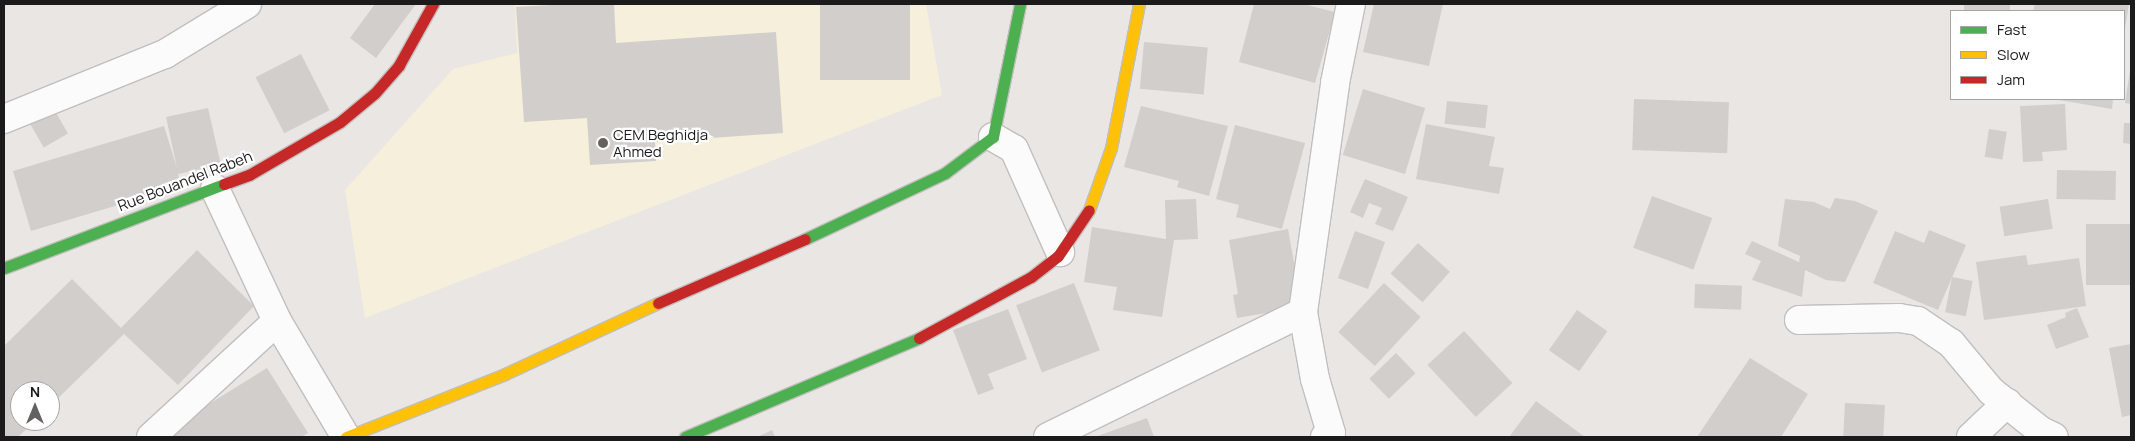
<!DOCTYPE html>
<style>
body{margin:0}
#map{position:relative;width:2135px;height:441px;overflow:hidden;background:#eae6e3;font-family:Manrope,sans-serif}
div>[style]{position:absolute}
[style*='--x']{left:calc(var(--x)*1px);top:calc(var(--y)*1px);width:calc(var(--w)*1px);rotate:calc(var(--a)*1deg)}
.education>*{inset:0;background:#f6efdc}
.building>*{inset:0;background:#d2cecc;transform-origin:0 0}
.roads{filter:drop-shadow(1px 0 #c1bfbe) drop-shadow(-1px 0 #c1bfbe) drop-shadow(0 1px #c1bfbe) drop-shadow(0 -1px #c1bfbe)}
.street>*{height:28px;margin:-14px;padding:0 14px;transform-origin:14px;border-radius:14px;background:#fcfbfb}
.fast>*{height:11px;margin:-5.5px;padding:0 5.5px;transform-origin:5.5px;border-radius:5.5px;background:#4caf50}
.slow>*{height:11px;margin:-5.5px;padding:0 5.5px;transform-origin:5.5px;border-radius:5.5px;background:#ffc107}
.jam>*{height:11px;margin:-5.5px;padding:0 5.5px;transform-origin:5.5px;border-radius:5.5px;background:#c62828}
.dots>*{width:14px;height:14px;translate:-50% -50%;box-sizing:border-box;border:2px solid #fff;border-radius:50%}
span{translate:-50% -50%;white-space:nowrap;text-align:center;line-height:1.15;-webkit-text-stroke:4.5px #fff;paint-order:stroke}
.poi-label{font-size:15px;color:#1b1b1b}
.left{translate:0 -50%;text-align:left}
.street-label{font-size:15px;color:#1b1b1b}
.frame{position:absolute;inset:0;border:5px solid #1b1b1b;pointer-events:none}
.legend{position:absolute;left:1950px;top:10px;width:175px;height:90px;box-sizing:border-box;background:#fff;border:1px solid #a4a4a4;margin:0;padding:6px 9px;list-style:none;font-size:15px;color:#1b1b1b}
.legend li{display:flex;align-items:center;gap:10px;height:25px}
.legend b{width:25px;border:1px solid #a4a4a4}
.north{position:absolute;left:10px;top:381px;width:50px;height:50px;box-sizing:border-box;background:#fff;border:1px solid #a4a4a4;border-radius:50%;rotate:0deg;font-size:14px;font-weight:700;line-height:20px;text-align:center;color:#1b1b1b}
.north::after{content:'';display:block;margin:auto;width:18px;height:22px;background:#636261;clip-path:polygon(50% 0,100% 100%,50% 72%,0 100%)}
</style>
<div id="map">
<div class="education">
<i style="clip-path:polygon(515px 4px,926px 4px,942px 95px,365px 318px,345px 190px,453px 69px,517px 53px)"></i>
</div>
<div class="building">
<i style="clip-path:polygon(375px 4px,416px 4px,376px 58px,350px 38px)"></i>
<i style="clip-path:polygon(569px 4px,614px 4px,616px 43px,776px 32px,783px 133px,655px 142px,656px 161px,590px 165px,587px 118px,524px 122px,516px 7px)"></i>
<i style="left:820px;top:4px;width:90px;height:76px"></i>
<i style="clip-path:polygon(1254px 4px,1303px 4px,1335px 12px,1315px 83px,1239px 62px)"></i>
<i style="clip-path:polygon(1374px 4px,1443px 4px,1429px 66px,1363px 52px)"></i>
<i style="left:1964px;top:4px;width:46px;height:7px"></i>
<i style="clip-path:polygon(2035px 4px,2129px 4px,2125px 28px,2124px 11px,2033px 11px)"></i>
<i style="left:1144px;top:42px;width:64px;height:47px;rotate:5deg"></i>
<i style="left:301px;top:54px;width:63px;height:51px;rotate:63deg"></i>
<i style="clip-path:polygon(2130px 71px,2131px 71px,2131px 104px,2125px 103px)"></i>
<i style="left:1363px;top:89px;width:65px;height:69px;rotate:17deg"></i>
<i style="left:1634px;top:99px;width:95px;height:51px;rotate:2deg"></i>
<i style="clip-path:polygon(2053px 99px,2113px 99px,2112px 109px)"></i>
<i style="left:1447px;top:101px;width:41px;height:23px;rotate:6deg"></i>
<i style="left:51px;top:104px;width:34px;height:28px;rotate:60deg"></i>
<i style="clip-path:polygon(2065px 104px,2067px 150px,2042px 152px,2043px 161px,2023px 162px,2020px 106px)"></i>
<i style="clip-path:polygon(1141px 106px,1228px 126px,1209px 196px,1177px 187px,1179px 181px,1124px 167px)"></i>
<i style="clip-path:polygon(208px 108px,221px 165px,178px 174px,182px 186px,31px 231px,13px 171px,164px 126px,177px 168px,166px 117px)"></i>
<i style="clip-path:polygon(2124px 123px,2131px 123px,2131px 144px,2123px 143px)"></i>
<i style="clip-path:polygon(1426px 124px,1495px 137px,1489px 166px,1504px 168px,1499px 194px,1416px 179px)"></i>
<i style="clip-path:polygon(1235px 125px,1305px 143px,1282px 229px,1236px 217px,1239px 205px,1216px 199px)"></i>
<i style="left:1989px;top:129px;width:18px;height:28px;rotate:9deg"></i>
<i style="left:2057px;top:170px;width:59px;height:29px;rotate:1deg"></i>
<i style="clip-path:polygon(1365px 179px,1408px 197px,1393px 231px,1375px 224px,1382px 208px,1369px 203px,1363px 218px,1350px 212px)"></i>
<i style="left:1652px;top:196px;width:64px;height:55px;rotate:20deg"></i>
<i style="clip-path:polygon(1835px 198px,1855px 201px,1878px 211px,1845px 282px,1826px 280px,1805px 270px,1802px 297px,1752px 280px,1761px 261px,1745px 254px,1752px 241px,1799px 262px,1800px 256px,1778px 246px,1785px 199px,1814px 202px,1830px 209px)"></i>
<i style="clip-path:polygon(1196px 199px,1198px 239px,1174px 240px,1162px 317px,1113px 310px,1117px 287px,1084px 282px,1092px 227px,1166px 239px,1165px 200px)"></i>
<i style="left:2048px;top:199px;width:30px;height:49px;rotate:81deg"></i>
<i style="left:2131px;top:224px;width:61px;height:45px;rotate:90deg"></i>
<i style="clip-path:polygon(1288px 229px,1302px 307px,1237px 318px,1233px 295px,1238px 294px,1229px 240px)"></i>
<i style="clip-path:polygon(1929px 230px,1966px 245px,1938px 310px,1873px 283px,1895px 231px,1924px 243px)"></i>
<i style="left:1355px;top:231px;width:32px;height:50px;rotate:20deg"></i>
<i style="left:1418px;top:243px;width:43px;height:41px;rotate:42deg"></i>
<i style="clip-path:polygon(197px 250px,254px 306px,178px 385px,124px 334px,50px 406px,50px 391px,20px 391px,20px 421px,35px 421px,18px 437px,4px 437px,4px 346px,72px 279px,121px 328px)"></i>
<i style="clip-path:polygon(2026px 255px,2028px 265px,2079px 258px,2086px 306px,1984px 320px,1976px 262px)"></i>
<i style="left:1952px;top:277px;width:21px;height:36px;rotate:11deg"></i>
<i style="left:1074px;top:283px;width:72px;height:62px;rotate:69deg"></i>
<i style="left:1384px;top:283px;width:50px;height:67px;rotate:43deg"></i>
<i style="left:1695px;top:284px;width:47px;height:24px;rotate:2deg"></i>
<i style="clip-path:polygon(2077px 308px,2089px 337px,2056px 349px,2047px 325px,2066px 317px,2065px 313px)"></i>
<i style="clip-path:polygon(1008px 309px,1027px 359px,988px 374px,994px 389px,978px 395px,953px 330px)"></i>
<i style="left:1577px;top:310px;width:37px;height:49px;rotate:35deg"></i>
<i style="left:1464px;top:331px;width:71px;height:50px;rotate:47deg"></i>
<i style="clip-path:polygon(2131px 344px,2131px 415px,2122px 417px,2109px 348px)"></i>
<i style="left:1396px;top:353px;width:28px;height:37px;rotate:46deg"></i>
<i style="clip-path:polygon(1750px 358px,1808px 394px,1781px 437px,1697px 437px)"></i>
<i style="clip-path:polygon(267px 368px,308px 433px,301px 437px,156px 437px)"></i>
<i style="clip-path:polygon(1536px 401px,1585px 437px,1509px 437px)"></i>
<i style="left:1845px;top:403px;width:40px;height:34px;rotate:3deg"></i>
<i style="clip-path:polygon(1147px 418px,1154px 437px,1095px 437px)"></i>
<i style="clip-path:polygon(772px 430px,775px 437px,757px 437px)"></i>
</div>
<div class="roads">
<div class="street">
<i style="--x:4;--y:119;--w:174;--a:-22"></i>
<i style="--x:165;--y:54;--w:96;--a:-31.4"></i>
<i style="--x:993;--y:137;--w:24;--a:30"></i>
<i style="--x:1014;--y:149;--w:113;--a:65.9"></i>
<i style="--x:215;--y:189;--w:146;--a:64.8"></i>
<i style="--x:277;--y:321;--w:135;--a:59.3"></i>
<i style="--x:1799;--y:320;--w:100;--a:-1.1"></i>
<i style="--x:1899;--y:318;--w:19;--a:9"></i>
<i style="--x:1918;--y:321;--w:40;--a:34"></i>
<i style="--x:1951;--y:343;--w:62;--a:50.2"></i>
<i style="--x:1991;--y:391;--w:64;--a:38.7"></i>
<i style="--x:2041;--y:431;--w:14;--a:25"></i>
<i style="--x:151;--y:437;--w:171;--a:-42.6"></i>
<i style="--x:1048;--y:437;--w:284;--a:-26.1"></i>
<i style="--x:1325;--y:437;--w:7;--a:-34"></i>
<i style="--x:1331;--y:433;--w:56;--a:-106.5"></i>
<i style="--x:1315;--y:379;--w:68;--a:-100.2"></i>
<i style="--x:1303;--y:312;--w:231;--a:-82"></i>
<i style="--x:1335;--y:83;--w:81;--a:-78.6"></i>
<i style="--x:1971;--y:437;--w:50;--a:-43.4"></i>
</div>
<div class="fast">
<i style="--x:805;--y:239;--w:155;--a:-25.2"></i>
<i style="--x:945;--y:173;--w:60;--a:-36.9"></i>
<i style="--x:993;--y:137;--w:136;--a:-78.5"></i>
<i style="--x:4;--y:268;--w:235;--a:-20.9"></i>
<i style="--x:685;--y:437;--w:254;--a:-22.9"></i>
</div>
<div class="slow">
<i style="--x:1089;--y:210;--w:66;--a:-70.5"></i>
<i style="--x:1111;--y:148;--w:147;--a:-79"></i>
<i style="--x:346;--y:437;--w:171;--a:-21.6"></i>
<i style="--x:505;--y:374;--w:169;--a:-24.9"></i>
</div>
<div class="jam">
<i style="--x:224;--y:184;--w:27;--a:-20"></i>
<i style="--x:249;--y:175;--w:105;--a:-30.2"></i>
<i style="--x:340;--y:122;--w:45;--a:-39.6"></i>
<i style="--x:375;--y:93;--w:37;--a:-49"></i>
<i style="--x:399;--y:65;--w:70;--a:-60.9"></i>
<i style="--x:658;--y:303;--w:160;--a:-23.5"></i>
<i style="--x:919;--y:338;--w:128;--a:-28.6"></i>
<i style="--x:1031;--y:277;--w:34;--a:-38"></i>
<i style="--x:1058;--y:256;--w:55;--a:-56"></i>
</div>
</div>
<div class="dots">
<i style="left:603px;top:143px;background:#636261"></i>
</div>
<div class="poi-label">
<span class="left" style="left:613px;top:143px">CEM Beghidja<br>Ahmed</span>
</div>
<div class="street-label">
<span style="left:185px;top:181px;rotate:-21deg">Rue Bouandel Rabeh</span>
</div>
<div class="frame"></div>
<ul class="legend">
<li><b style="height:6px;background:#4caf50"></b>Fast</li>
<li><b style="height:6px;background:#ffc107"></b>Slow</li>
<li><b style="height:6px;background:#c62828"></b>Jam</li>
</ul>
<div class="north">N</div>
</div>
